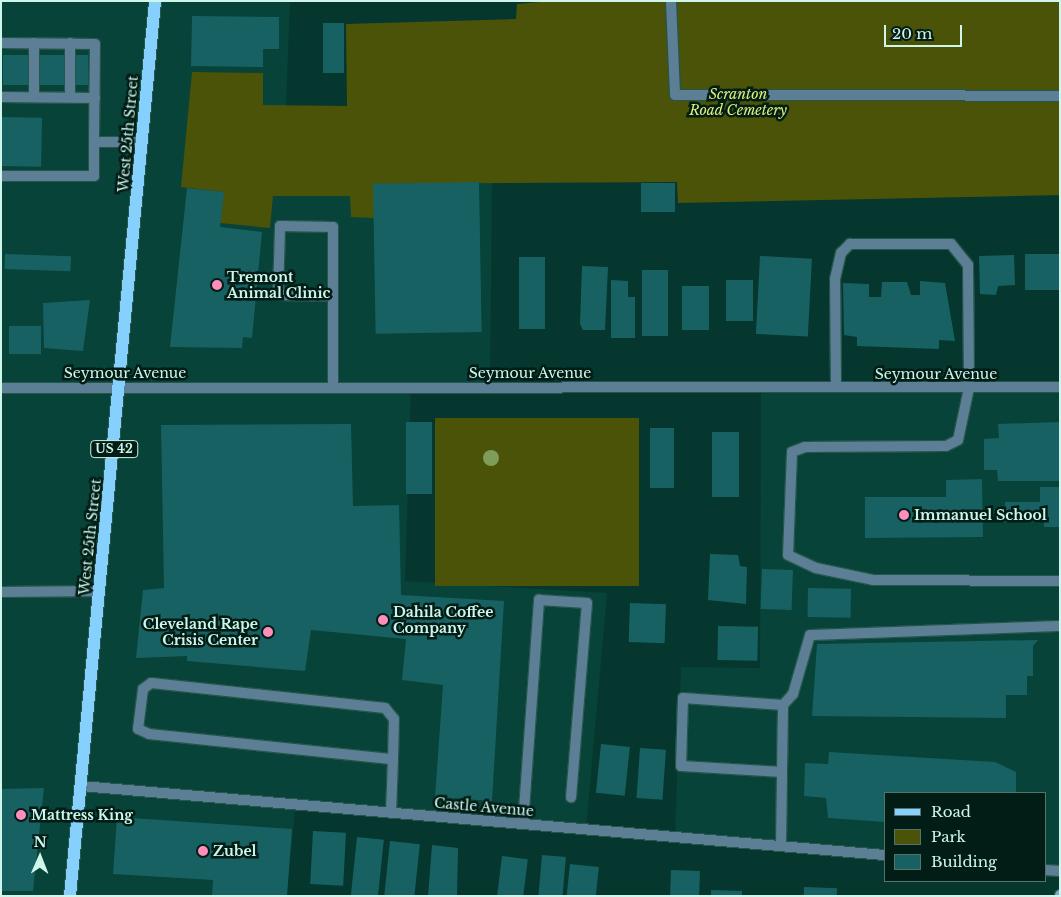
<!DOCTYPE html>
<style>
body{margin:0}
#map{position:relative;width:1061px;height:897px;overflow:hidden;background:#05372e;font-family:"Libre Baskerville",serif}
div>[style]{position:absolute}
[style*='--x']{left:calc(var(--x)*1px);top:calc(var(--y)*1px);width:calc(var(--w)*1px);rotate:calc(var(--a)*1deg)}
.built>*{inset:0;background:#074338}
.green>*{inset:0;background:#4b5308;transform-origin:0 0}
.building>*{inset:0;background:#186162;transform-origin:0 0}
.roads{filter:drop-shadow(1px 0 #25564c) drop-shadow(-1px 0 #25564c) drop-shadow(0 1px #25564c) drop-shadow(0 -1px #25564c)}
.lane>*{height:10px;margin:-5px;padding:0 5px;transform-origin:5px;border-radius:5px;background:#5c7f95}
.street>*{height:10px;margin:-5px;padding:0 5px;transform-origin:5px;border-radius:5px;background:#5c7f95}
.secondary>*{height:10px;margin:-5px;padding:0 5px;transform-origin:5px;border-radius:5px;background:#74adcf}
.primary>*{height:12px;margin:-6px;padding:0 6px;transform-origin:6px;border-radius:6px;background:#85d0fc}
.trees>*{width:16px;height:16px;margin:-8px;border-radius:50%;background:#7d9d58}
.dots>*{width:14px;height:14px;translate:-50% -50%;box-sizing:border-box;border:2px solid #021c16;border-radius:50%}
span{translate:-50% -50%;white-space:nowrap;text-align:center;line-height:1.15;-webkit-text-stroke:5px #021c16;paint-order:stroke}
.shield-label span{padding:1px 4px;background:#021c16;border:1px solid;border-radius:4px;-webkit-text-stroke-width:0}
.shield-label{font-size:12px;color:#cef6eb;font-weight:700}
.park-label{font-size:14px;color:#e0f07a;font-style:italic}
.street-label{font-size:14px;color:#cef6eb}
.poi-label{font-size:14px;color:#cef6eb;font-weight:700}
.left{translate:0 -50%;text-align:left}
.right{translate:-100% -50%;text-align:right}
.frame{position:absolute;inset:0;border:2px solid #cef6eb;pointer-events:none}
.legend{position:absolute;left:884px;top:792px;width:162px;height:90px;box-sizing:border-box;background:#021c16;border:1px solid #54736b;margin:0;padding:6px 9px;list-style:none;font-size:15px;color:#cef6eb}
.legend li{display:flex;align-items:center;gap:10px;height:25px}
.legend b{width:25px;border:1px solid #54736b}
.north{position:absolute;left:15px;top:832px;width:50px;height:50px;-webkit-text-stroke:4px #021c16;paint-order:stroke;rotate:1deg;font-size:14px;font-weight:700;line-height:20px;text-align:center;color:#cef6eb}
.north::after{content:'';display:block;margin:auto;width:18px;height:22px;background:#cef6eb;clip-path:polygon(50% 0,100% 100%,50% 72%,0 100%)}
.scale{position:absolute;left:884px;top:25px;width:78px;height:22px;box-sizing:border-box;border:2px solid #cef6eb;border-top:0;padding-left:6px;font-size:15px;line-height:18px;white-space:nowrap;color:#cef6eb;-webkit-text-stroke:4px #021c16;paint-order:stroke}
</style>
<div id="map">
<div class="built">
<i style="clip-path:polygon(1px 1px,290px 1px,283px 184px,492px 183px,490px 387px,411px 387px,405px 581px,607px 593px,586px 829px,296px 804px,286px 896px,1px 896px)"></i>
<i style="clip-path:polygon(761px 387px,1060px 387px,1060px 871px,1045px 870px,1045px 793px,885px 793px,885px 855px,675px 837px,681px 667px,760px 668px)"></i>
</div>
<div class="green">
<i style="clip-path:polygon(552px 1px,1060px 1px,1060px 195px,678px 203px,677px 182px,374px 184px,374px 218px,351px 217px,350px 196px,273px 196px,270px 228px,220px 223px,223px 192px,181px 187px,192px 72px,263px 73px,263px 105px,347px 106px,346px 24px,516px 19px,517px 4px)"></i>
<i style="left:639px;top:418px;width:168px;height:204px;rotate:90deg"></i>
</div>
<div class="building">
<i style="clip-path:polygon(192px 16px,279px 17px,279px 49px,263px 49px,263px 67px,191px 66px)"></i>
<i style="left:323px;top:23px;width:21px;height:50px"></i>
<i style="left:3px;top:55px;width:85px;height:30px"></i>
<i style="left:1px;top:117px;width:41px;height:49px;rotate:1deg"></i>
<i style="left:479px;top:182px;width:150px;height:106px;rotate:89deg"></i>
<i style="left:641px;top:183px;width:34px;height:29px"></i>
<i style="clip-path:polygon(187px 188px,224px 192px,220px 227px,262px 232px,252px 338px,243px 337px,242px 348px,170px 347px)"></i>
<i style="left:5px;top:254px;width:66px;height:15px;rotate:2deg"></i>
<i style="left:1025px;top:254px;width:35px;height:36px"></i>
<i style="clip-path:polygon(1014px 255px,1015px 285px,998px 286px,996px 295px,980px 294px,979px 256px)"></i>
<i style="left:760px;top:256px;width:52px;height:78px;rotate:3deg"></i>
<i style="left:519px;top:257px;width:26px;height:72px"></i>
<i style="clip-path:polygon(582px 266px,608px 267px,605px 330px,583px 330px,580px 324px)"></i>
<i style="left:642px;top:270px;width:26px;height:66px"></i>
<i style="clip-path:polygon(611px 280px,628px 281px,628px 297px,635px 297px,635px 338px,611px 338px)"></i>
<i style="left:726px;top:280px;width:27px;height:41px"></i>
<i style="clip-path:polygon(920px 281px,945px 283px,955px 341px,939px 340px,939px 349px,857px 346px,857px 337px,844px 335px,843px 283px,869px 284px,869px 297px,881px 297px,882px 282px,907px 282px,911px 295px,920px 295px)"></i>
<i style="left:682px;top:286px;width:27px;height:44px"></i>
<i style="clip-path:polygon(90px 300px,83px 351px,44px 348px,43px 303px)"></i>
<i style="left:9px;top:326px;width:32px;height:28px"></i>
<i style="left:406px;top:422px;width:26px;height:72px"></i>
<i style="clip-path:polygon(1060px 422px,1060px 481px,998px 481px,997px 470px,984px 470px,984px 439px,999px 438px,998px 424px)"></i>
<i style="clip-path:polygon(351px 424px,353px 506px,399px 505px,401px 595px,504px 601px,492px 801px,435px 797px,443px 685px,402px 680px,406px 639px,311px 630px,305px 671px,187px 661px,187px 656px,136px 658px,143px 590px,164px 588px,161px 425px)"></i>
<i style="left:650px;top:428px;width:24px;height:60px"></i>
<i style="left:712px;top:432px;width:27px;height:65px"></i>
<i style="clip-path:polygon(982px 479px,983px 537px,865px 538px,865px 497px,946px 497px,946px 480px)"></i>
<i style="clip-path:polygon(1040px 487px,1060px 487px,1060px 527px,1044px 527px,1044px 521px,1004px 522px,1005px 502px,1040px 502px)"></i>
<i style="clip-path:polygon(710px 554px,738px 555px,740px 566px,747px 567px,746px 604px,708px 600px)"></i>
<i style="left:762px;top:569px;width:31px;height:40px;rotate:2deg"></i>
<i style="left:808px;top:588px;width:43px;height:29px;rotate:1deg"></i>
<i style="left:630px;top:603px;width:36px;height:39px;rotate:2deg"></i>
<i style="left:718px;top:626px;width:40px;height:34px;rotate:1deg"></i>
<i style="clip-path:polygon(1038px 640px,1033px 646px,1033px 676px,1027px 676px,1027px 695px,1006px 695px,1006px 718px,812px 716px,817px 644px)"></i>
<i style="left:601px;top:744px;width:29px;height:49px;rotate:6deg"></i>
<i style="left:640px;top:748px;width:26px;height:50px;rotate:4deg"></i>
<i style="clip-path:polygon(829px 752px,995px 762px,1016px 772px,1016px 793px,885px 793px,885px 822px,828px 818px,826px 798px,804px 796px,805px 763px,828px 764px)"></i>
<i style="clip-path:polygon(44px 788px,33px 891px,1px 891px,1px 789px)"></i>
<i style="clip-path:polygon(117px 817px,292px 829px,287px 896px,212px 896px,213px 880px,113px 874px)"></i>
<i style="left:313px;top:831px;width:33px;height:53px;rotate:3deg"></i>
<i style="left:357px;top:837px;width:27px;height:59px;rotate:6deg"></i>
<i style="left:390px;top:841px;width:30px;height:55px;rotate:6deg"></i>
<i style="clip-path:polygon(432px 845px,458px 848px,457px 896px,428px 896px)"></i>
<i style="left:542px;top:855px;width:24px;height:41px;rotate:5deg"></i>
<i style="left:502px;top:856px;width:26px;height:40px;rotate:7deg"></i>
<i style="left:570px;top:864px;width:29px;height:32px;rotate:6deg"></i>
<i style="left:671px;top:870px;width:29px;height:26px;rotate:2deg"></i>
<i style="left:804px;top:887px;width:33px;height:9px;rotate:2deg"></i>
<i style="clip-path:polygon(711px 890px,742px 891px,742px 896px,711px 896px)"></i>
</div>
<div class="roads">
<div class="lane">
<i style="--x:671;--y:2;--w:93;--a:87.5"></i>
<i style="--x:675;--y:95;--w:385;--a:0.1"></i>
<i style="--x:1;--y:43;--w:94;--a:0.6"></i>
<i style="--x:95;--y:44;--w:98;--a:90.6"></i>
<i style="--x:94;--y:142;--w:48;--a:0"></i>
<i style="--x:70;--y:43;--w:54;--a:90"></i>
<i style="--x:1;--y:97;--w:94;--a:0.6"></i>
<i style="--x:34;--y:97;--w:54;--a:-90"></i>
<i style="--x:1;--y:176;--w:93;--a:0"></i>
<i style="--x:94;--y:176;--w:34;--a:-90"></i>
<i style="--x:333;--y:296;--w:55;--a:-179"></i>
<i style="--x:278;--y:295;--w:69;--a:-88.3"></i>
<i style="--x:280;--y:226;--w:53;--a:1.1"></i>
<i style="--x:333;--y:227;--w:160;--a:90"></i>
<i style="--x:836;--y:387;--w:108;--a:-90.5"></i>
<i style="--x:835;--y:279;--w:27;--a:-77"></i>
<i style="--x:841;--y:253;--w:13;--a:-45"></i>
<i style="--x:850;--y:244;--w:101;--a:0"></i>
<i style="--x:951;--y:244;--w:27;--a:51"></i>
<i style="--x:968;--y:265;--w:123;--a:89.5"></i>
<i style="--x:969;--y:388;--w:53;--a:101.9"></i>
<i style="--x:958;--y:440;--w:13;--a:153"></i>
<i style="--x:946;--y:446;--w:141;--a:179.6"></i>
<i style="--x:805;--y:447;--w:14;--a:159"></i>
<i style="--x:792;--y:452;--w:103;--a:92.2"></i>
<i style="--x:788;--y:555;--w:31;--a:25"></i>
<i style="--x:816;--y:568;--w:58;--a:11.9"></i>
<i style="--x:873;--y:580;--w:187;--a:0.3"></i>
<i style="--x:782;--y:772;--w:67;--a:-89.1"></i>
<i style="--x:783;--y:705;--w:15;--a:-48"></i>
<i style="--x:793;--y:694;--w:61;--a:-73.9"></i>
<i style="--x:810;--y:635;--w:250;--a:-2.1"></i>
<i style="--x:391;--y:813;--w:54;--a:-87.9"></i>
<i style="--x:393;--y:759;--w:40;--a:-88.6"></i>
<i style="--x:394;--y:719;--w:14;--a:-129"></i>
<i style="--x:385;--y:708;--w:235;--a:-173.9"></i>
<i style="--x:151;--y:683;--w:10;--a:143"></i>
<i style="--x:143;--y:689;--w:40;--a:97.1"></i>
<i style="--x:138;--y:729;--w:12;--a:24"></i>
<i style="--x:149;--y:734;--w:245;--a:5.9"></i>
<i style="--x:523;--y:824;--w:225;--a:-85.9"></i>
<i style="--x:539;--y:600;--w:48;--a:3.6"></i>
<i style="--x:587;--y:603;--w:195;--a:94.7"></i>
<i style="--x:781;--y:846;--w:74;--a:-89.2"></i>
<i style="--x:782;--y:772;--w:101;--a:-176.6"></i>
<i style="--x:681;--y:766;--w:68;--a:-88.3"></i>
<i style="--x:683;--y:698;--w:100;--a:4"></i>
</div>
<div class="street">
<i style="--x:1;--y:388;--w:1059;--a:-0.05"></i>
<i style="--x:1;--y:592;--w:99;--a:-0.6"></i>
<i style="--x:81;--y:786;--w:807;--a:4.91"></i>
<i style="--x:1045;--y:870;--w:15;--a:4"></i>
</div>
<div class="secondary">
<i style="--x:1060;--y:896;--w:1;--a:-90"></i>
</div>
<div class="primary">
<i style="--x:70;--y:896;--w:899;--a:-84.57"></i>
</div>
</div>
<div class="trees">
<i style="left:491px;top:458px"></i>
</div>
<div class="dots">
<i style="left:217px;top:285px;background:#ff8eba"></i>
<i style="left:904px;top:515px;background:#ff8eba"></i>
<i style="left:383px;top:620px;background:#ff8eba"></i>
<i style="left:268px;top:632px;background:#ff8eba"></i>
<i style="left:21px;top:815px;background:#ff8eba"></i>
<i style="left:203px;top:851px;background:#ff8eba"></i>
</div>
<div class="shield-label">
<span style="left:114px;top:449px">US 42</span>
</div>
<div class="park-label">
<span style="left:738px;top:102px">Scranton<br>Road Cemetery</span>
</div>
<div class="street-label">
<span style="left:128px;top:134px;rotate:-85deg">West 25th Street</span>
<span style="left:125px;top:373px">Seymour Avenue</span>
<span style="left:530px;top:373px">Seymour Avenue</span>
<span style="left:936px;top:374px">Seymour Avenue</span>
<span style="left:90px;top:537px;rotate:-84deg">West 25th Street</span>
<span style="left:484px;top:807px;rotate:5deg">Castle Avenue</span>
</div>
<div class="poi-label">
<span class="left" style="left:227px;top:285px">Tremont<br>Animal Clinic</span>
<span class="left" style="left:914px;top:515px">Immanuel School</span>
<span class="left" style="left:393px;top:620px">Dahila Coffee<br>Company</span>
<span class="right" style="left:258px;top:632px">Cleveland Rape<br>Crisis Center</span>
<span class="left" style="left:31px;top:815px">Mattress King</span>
<span class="left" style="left:213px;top:851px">Zubel</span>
</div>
<div class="frame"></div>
<ul class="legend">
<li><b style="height:6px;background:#85d0fc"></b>Road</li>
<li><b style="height:14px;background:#4b5308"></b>Park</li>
<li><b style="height:14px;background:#186162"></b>Building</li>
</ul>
<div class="north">N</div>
<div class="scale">20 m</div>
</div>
